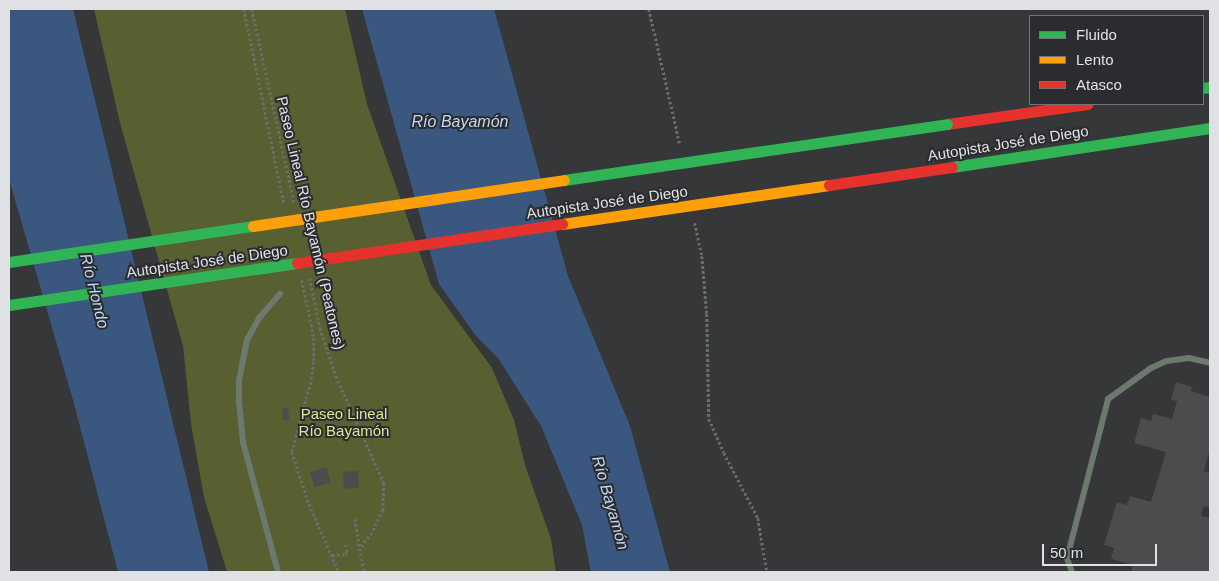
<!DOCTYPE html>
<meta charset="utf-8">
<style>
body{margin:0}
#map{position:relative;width:1219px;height:581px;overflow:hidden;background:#353739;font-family:Arial,sans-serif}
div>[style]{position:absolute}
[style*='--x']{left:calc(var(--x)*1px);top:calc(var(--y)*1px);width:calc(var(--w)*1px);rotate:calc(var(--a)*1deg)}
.green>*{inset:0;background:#585f31}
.water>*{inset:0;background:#3a587f}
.building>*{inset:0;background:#4c4c4e;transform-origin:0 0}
.path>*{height:2.5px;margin-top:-1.25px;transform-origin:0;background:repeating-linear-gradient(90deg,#686f6b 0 2.5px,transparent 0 5px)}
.lane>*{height:6px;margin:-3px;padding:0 3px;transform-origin:3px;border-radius:3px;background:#6d786f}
.fast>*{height:11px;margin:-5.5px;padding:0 5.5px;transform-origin:5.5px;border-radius:5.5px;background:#30b455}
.jam>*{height:11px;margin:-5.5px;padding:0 5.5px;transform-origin:5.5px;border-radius:5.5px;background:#e5322d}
.fast-bridge>*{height:11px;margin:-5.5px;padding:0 5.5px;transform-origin:5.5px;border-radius:5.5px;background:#30b455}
.slow-bridge>*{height:11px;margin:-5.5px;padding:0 5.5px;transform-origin:5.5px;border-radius:5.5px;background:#ff9f0a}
.jam-bridge>*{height:11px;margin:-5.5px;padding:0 5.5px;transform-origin:5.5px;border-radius:5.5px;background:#e5322d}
span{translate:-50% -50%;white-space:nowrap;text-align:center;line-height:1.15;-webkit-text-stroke:4px #2a2c30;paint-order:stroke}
.street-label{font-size:15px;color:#e0e1e4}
.park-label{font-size:15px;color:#dae892}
.water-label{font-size:16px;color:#c3d8f3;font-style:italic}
.frame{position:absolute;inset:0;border:10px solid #e0e1e4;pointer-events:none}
.legend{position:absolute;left:1029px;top:15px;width:175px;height:90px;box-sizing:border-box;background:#2a2c30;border:1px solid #737478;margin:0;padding:6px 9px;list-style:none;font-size:15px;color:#e0e1e4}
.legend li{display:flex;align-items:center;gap:10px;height:25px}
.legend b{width:25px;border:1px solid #737478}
.scale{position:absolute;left:1042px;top:544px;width:115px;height:22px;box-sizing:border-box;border:2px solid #e0e1e4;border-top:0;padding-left:6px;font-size:15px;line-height:18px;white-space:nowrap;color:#e0e1e4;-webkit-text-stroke:4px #2a2c30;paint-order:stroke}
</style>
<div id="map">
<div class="green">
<i style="clip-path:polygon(94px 9px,345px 9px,367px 104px,431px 285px,492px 368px,514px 420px,525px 465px,551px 539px,556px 572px,227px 572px,204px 497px,191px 424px,183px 346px,120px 123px)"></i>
</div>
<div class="water">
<i style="clip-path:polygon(9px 9px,73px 9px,209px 572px,118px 572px,73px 400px,9px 179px)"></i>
<i style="clip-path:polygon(362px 9px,494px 9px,568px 276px,630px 426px,670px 572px,591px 572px,582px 525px,541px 426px,498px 358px,476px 336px,439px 284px)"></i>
</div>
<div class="building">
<i style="clip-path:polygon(1176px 382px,1192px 387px,1191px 391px,1210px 397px,1210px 449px,1204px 471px,1210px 473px,1210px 507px,1204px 506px,1201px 516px,1210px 518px,1210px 572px,1131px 572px,1133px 565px,1111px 559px,1114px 548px,1104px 545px,1117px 502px,1127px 505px,1130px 496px,1151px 502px,1166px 452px,1134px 443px,1141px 418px,1151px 421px,1153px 414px,1172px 419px,1177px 401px,1171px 400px)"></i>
<i style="left:288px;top:408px;width:12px;height:6px;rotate:85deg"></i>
<i style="left:326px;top:467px;width:16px;height:17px;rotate:72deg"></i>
<i style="left:358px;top:471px;width:17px;height:15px;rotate:87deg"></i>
</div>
<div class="path">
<i style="--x:244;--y:9;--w:199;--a:78.4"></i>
<i style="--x:252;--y:9;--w:198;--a:77.7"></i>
<i style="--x:649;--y:9;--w:139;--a:77.1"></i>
<i style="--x:695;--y:223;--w:34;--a:78"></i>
<i style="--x:702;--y:256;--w:58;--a:85.1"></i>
<i style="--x:707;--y:314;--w:105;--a:88.9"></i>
<i style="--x:709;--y:419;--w:37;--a:66"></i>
<i style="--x:724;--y:453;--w:73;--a:62.4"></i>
<i style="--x:758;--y:518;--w:55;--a:80.5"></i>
<i style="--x:310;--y:278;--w:51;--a:78.7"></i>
<i style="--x:320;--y:328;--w:51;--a:71.6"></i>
<i style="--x:336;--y:376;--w:117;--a:65.8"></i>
<i style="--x:384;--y:483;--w:27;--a:92"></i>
<i style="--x:383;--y:510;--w:25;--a:116"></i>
<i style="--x:372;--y:533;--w:18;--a:128"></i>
<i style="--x:302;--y:280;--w:59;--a:78.3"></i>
<i style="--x:314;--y:338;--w:24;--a:90"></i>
<i style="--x:314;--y:362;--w:20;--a:99"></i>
<i style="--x:311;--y:382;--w:73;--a:105.2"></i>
<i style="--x:292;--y:452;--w:55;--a:71.9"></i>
<i style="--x:309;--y:504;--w:74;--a:66.2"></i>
<i style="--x:355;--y:519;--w:54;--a:80.4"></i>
<i style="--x:332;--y:555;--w:13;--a:-4"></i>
<i style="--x:345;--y:554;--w:3;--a:-45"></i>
<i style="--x:347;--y:552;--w:8;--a:-104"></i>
</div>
<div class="lane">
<i style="--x:278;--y:572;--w:135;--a:-105.1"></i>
<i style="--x:243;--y:442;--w:41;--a:-95.6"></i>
<i style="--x:239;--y:401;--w:21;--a:-90"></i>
<i style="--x:239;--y:380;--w:41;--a:-78.7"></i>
<i style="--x:247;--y:340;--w:25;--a:-61"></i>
<i style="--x:259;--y:318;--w:32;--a:-49"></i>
<i style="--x:1072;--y:572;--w:15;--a:-110"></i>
<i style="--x:1067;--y:558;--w:164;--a:-75.5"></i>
<i style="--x:1108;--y:399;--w:53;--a:-35.8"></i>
<i style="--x:1151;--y:368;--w:17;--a:-24"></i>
<i style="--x:1167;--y:361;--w:22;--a:-8"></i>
<i style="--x:1189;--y:358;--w:22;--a:13"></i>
</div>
<div class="fast">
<i style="--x:1203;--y:88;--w:7;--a:-8"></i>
<i style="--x:952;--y:167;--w:261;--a:-8.6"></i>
</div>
<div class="jam">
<i style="--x:947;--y:124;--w:142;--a:-8.1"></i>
</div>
<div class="fast-bridge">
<i style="--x:564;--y:180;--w:387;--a:-8.3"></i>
<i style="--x:9;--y:262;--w:247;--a:-8.4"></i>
<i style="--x:9;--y:305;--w:291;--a:-8.3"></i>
</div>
<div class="slow-bridge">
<i style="--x:562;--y:224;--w:270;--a:-8.3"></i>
<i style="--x:253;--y:226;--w:314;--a:-8.4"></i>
</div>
<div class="jam-bridge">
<i style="--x:829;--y:185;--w:124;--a:-8.3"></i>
<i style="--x:297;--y:263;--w:268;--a:-8.4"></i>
</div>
<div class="street-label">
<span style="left:1008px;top:143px;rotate:-9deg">Autopista José de Diego</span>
<span style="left:607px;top:202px;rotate:-8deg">Autopista José de Diego</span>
<span style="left:311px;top:223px;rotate:77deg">Paseo Lineal Río Bayamón (Peatones)</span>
<span style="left:207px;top:261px;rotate:-8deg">Autopista José de Diego</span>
</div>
<div class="park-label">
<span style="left:344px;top:422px">Paseo Lineal<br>Río Bayamón</span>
</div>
<div class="water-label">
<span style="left:460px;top:122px">Río Bayamón</span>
<span style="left:94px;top:291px;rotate:76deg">Río Hondo</span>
<span style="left:610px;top:503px;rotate:74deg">Río Bayamón</span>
</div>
<div class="frame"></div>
<ul class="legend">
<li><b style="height:6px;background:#30b455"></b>Fluido</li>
<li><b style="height:6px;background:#ff9f0a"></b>Lento</li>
<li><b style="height:6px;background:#e5322d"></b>Atasco</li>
</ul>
<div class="scale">50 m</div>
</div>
